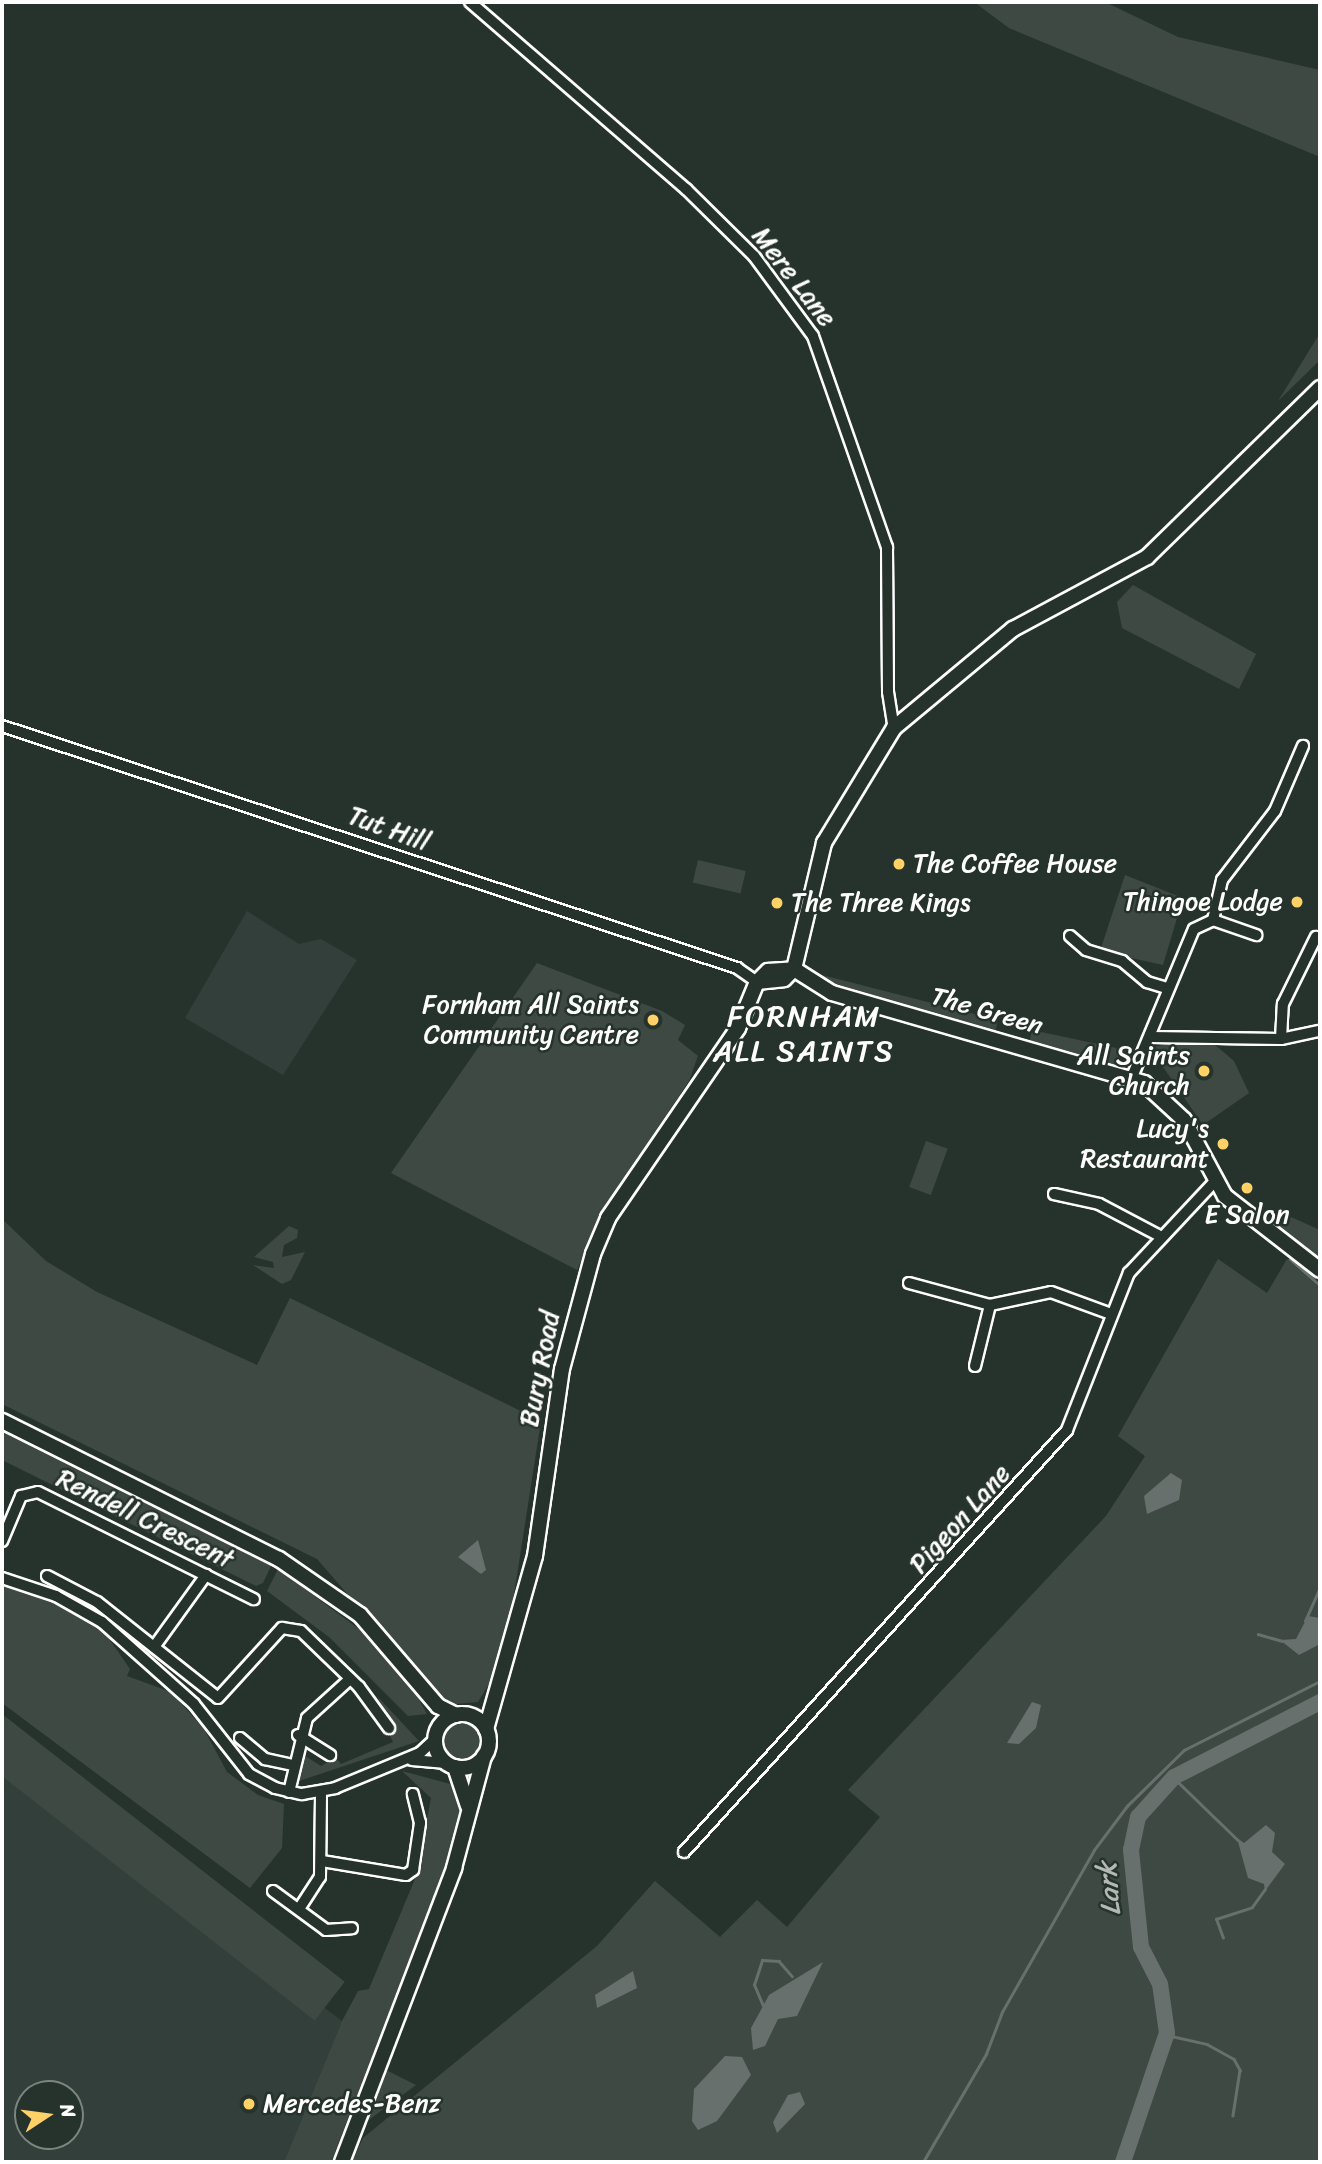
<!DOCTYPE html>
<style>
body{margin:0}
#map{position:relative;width:1322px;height:2164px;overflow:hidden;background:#26332d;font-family:Sriracha,sans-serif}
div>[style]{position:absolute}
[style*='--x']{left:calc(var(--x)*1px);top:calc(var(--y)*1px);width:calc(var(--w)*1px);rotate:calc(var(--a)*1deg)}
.built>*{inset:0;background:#333f3a}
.green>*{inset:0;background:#3e4944;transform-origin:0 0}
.round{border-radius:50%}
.water>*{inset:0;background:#67706c}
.stream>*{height:2.5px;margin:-1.25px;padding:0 1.25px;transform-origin:1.25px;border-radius:1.25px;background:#67706c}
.river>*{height:16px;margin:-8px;padding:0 8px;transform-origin:8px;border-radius:8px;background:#67706c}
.roads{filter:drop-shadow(2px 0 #fff) drop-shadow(-2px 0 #fff) drop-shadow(0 2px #fff) drop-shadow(0 -2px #fff)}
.minor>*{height:10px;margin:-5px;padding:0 5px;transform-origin:5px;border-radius:5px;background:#26332d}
.major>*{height:14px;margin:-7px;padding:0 7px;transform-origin:7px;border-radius:7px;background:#26332d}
.major>.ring{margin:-7px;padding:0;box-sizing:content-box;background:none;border:14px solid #26332d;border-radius:50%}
.dots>*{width:19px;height:19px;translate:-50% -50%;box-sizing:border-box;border:4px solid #26332d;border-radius:50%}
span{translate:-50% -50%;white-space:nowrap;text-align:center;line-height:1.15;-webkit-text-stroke:5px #26332d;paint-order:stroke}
.street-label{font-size:26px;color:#fff}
.poi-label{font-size:26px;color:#fff}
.left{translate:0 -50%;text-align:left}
.right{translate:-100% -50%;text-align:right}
.water-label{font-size:28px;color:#b3b8b6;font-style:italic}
.quarter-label{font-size:30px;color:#fff;letter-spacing:2px}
.frame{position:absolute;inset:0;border:4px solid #fff;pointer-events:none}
.north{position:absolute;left:14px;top:2080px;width:70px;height:70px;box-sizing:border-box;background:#26332d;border:2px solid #7d8581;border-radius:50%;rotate:77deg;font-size:19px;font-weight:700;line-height:28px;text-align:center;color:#fff}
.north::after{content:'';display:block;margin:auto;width:24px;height:32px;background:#ffd166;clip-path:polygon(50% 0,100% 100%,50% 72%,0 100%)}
</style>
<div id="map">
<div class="built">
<i style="clip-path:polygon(247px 911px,299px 944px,321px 939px,357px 960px,283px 1075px,185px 1018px)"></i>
<i style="clip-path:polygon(evenodd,2px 1763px,342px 2021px,284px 2162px,2px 2162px,2px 1763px,28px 2094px,70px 2094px,70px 2136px,28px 2136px,28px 2094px)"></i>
</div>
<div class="green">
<i style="clip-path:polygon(974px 2px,1105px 2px,1178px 37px,1320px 70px,1320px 157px,1009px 28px)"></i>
<i style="clip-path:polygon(1320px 333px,1320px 360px,1278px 401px)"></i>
<i style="clip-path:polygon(1133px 585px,1256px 654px,1239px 689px,1122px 628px,1117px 602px)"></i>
<i style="left:698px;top:860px;width:49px;height:23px;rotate:13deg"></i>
<i style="clip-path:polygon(1125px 875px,1183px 898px,1163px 965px,1100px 951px)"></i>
<i style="clip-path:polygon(537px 963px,662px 1011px,685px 1025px,678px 1040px,698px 1056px,689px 1081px,609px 1200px,577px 1270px,391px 1173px)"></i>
<i style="clip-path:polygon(822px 975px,998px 1020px,995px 1033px,826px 986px)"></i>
<i style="clip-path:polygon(1032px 1030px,1135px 1052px,1128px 1067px,1118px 1068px,1029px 1044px)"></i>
<i style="clip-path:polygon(1194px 1037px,1208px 1039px,1234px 1061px,1249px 1093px,1203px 1125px,1150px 1048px)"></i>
<i style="left:926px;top:1141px;width:23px;height:49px;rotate:20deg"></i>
<i style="clip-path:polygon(1273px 1209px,1320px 1230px,1320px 1268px,1266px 1222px)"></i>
<i style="clip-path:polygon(2px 1219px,46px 1261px,97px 1292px,257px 1365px,290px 1298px,541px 1421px,504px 1659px,478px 1702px,444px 1705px,317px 1559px,2px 1404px)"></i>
<i style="clip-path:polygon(289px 1226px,298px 1230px,297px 1238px,284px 1245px,282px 1257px,305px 1252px,291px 1280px,282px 1284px,253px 1265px,274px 1268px,273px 1262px,254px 1257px)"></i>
<i style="clip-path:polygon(1218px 1259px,1267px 1293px,1287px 1259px,1320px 1288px,1320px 2162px,352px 2162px,363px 2138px,597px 1946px,655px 1881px,720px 1937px,757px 1900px,787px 1927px,880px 1817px,848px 1790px,1106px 1516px,1145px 1456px,1118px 1436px)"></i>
<i style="clip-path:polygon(2px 1430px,272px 1564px,263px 1583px,256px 1586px,2px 1460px)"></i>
<i style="clip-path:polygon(278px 1569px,367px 1635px,409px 1681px,427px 1714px,408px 1716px,329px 1637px,267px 1591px)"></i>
<i style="clip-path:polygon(2px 1583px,54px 1600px,101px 1627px,130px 1669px,127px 1676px,171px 1692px,204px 1729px,227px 1772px,258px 1795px,284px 1804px,282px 1848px,250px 1888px,2px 1703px)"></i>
<i style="clip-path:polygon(377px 1696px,419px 1741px,299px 1781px,302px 1754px,321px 1766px,336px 1758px,341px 1764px,393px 1742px,388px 1732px,394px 1728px)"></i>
<i style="left:2px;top:1714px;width:435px;height:49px;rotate:38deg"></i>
<i class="round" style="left:442px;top:1721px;width:40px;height:40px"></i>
<i style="clip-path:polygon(402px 1771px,454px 1785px,462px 1803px,460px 1830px,331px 2162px,284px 2162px,342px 2021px,358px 1991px,369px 1989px,415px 1879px,431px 1798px)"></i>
<i style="clip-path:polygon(386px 2070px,416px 2085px,366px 2122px)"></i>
</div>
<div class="water">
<i style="clip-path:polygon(1171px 1473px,1182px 1480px,1179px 1500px,1147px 1514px,1144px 1496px)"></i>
<i style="clip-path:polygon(478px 1540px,486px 1570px,481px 1574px,458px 1557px)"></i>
<i style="clip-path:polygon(1308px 1616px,1320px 1618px,1320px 1644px,1299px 1655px,1280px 1640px,1296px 1639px)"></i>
<i style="clip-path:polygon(1032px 1702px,1041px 1705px,1036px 1728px,1019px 1744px,1007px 1743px)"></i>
<i style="clip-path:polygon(1266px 1825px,1275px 1833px,1272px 1852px,1285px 1864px,1265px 1891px,1264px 1884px,1248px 1878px,1237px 1838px,1244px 1843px)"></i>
<i style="clip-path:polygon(823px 1962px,797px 2016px,778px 2019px,765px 2046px,753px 2050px,751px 2028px,769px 1995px)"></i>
<i style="clip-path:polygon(633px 1971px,637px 1988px,597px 2008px,595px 1995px)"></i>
<i style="clip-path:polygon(725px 2056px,742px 2057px,751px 2075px,717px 2121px,698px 2130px,692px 2121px,694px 2089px)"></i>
<i style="clip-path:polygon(800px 2092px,805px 2104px,777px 2133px,773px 2122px,788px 2095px)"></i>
</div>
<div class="stream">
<i style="--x:1290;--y:1259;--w:40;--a:41"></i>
<i style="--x:1305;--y:1621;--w:36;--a:-66"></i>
<i style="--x:1258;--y:1634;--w:25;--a:16"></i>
<i style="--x:1174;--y:1778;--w:89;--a:44.1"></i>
<i style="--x:1223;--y:1938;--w:20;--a:-110"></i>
<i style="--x:1216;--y:1919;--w:38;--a:-18"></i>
<i style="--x:1252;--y:1907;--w:22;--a:-54"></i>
<i style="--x:763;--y:2006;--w:23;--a:-113"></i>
<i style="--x:754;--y:1985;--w:26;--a:-72"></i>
<i style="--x:762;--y:1960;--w:17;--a:3"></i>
<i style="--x:779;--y:1961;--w:20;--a:49"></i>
<i style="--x:1167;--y:2035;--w:41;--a:12.7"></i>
<i style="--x:1207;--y:2044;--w:31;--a:29"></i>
<i style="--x:1234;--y:2059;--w:13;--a:61"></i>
<i style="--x:1240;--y:2070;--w:46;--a:98.8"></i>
<i style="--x:923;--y:2162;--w:125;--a:-59.7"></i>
<i style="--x:986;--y:2054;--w:45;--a:-69.1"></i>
<i style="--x:1002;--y:2012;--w:186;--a:-60.4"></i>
<i style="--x:1094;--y:1850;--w:55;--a:-53.1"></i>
<i style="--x:1127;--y:1806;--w:80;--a:-44.5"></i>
<i style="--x:1184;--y:1750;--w:153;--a:-26.9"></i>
</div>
<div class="river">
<i style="--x:1123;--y:2162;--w:136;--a:-71.2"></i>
<i style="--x:1167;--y:2033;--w:49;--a:-98.1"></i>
<i style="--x:1160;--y:1984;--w:42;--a:-117.2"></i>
<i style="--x:1141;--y:1947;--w:98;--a:-95.9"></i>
<i style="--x:1131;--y:1850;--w:34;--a:-78"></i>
<i style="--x:1138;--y:1817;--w:54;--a:-48"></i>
<i style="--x:1174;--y:1777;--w:164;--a:-27.2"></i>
</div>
<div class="roads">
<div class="minor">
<i style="--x:470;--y:2;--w:286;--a:40.9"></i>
<i style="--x:686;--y:189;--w:95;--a:44.6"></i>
<i style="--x:754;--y:256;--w:99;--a:53.6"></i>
<i style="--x:813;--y:336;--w:224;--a:70.7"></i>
<i style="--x:887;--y:547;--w:145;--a:89.6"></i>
<i style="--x:888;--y:692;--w:36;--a:81"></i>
<i style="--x:2;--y:726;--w:774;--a:18.22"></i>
<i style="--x:737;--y:968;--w:24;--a:35"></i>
<i style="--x:1213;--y:920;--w:41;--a:-77.3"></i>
<i style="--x:1222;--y:880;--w:87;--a:-52.5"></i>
<i style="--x:1275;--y:811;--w:71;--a:-66.7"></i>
<i style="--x:1070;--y:936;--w:21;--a:41"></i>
<i style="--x:1086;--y:950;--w:38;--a:17"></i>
<i style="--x:1122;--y:961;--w:33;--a:40"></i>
<i style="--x:1147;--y:982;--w:21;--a:17"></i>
<i style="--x:1151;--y:1037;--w:130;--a:0.9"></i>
<i style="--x:1281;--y:1039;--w:40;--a:-12"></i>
<i style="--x:1281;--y:1039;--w:35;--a:-87"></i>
<i style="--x:1283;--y:1004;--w:75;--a:-63.8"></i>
<i style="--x:1132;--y:1077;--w:160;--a:-67.3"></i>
<i style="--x:1194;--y:929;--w:21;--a:-25"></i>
<i style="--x:1213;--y:920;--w:46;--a:19.2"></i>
<i style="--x:1054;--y:1194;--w:46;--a:12.5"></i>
<i style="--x:1099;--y:1204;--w:69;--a:27.7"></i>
<i style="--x:909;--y:1283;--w:84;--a:15.2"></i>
<i style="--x:990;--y:1305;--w:62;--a:-12"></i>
<i style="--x:1051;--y:1292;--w:64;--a:20.1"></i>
<i style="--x:975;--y:1366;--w:63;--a:-76.2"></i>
<i style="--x:2;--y:1541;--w:49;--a:-67.1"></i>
<i style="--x:21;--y:1496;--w:17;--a:-13"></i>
<i style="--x:38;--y:1492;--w:241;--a:26.4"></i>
<i style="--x:47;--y:1576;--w:56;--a:27.5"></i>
<i style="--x:97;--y:1602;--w:154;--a:38.4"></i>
<i style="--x:218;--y:1698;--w:95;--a:-47.6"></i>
<i style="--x:282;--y:1628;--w:19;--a:9"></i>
<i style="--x:301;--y:1631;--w:81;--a:44"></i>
<i style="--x:359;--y:1687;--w:51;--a:53.8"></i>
<i style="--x:2;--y:1578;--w:57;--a:18.4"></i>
<i style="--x:56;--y:1596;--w:53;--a:29.5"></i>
<i style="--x:102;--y:1622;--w:123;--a:41.7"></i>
<i style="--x:194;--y:1704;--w:89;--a:51.8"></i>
<i style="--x:249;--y:1774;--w:30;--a:28"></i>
<i style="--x:275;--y:1788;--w:28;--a:13"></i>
<i style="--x:302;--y:1794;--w:34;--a:-10"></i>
<i style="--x:335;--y:1788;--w:92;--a:-22.4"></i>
<i style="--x:420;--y:1753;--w:21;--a:-43"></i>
<i style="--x:154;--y:1647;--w:89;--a:-54.2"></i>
<i style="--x:298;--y:1735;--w:38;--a:32"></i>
<i style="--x:240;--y:1738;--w:33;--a:40"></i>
<i style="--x:265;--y:1759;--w:29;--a:12"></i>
<i style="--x:412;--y:1760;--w:34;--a:5"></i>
<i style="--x:289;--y:1792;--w:76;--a:-76.3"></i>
<i style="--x:307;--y:1718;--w:58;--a:-42.2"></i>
<i style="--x:684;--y:1852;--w:570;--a:-47.77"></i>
<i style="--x:1067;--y:1430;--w:169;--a:-68.5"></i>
<i style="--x:1129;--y:1273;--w:126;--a:-46.9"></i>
<i style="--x:322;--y:1861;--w:85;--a:9.5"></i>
<i style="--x:406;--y:1875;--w:9;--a:-36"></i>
<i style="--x:413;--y:1870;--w:48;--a:-81.5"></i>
<i style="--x:420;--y:1823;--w:30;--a:-104"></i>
<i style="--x:273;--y:1891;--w:66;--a:36.3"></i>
<i style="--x:326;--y:1930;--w:26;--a:-4"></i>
<i style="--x:299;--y:1909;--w:38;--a:-57"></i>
<i style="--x:320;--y:1877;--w:85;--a:-89.3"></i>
</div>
<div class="major">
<i style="--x:757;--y:982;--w:27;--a:-6"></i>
<i style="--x:784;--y:979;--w:14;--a:-45"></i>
<i style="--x:794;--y:969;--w:130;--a:-76.6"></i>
<i style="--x:824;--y:843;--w:135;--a:-58.7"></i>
<i style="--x:894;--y:728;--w:155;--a:-39.8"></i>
<i style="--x:1013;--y:629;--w:152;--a:-28.2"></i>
<i style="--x:1147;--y:557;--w:242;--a:-44.3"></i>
<i style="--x:2;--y:1421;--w:309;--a:26.5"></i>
<i style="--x:279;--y:1559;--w:98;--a:34.7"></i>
<i style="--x:360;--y:1615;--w:120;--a:49.4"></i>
<i style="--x:438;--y:1706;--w:20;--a:27"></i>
<i class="ring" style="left:435px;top:1714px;width:40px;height:40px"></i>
<i style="--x:486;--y:1729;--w:180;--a:-74.2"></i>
<i style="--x:535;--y:1556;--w:189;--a:-81.8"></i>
<i style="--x:562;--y:1369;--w:119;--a:-74.9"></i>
<i style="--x:593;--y:1254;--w:39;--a:-67"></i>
<i style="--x:608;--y:1218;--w:230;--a:-55.6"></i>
<i style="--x:738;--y:1028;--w:50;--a:-67.6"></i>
<i style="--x:757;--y:982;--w:16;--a:-45"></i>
<i style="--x:768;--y:971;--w:26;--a:-4"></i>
<i style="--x:794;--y:969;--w:45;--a:32.3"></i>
<i style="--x:832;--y:993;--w:325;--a:16.1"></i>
<i style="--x:1144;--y:1083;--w:54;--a:42.8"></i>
<i style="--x:1184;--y:1120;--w:86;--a:61.7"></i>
<i style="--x:1225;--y:1196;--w:120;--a:37.9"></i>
<i style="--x:455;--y:1767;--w:41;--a:71.6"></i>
<i style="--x:342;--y:2162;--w:315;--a:-69.1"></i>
<i style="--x:454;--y:1868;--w:116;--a:-75"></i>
</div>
</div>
<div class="dots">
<i style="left:899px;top:864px;background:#ffd166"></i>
<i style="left:1297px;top:902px;background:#ffd166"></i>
<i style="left:777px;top:903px;background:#ffd166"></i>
<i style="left:653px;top:1020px;background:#ffd166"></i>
<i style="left:1204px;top:1071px;background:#ffd166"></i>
<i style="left:1223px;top:1144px;background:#ffd166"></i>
<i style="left:1247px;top:1188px;background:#ffd166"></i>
<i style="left:249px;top:2104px;background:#ffd166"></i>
</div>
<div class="street-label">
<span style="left:794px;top:277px;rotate:52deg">Mere Lane</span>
<span style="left:389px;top:829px;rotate:20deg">Tut Hill</span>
<span style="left:987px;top:1011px;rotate:16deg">The Green</span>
<span style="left:540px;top:1369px;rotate:-79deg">Bury Road</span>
<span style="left:145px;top:1519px;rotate:26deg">Rendell Crescent</span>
<span style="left:960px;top:1519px;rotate:-48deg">Pigeon Lane</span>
</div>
<div class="poi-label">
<span class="left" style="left:913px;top:864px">The Coffee House</span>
<span class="right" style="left:1283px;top:902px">Thingoe Lodge</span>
<span class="left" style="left:791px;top:903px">The Three Kings</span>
<span class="right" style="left:639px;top:1020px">Fornham All Saints<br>Community Centre</span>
<span class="right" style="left:1190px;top:1071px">All Saints<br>Church</span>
<span class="right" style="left:1209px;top:1144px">Lucy's<br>Restaurant</span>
<span style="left:1247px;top:1215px">E Salon</span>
<span class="left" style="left:263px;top:2104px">Mercedes-Benz</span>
</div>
<div class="water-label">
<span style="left:1109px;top:1889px;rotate:-95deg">Lark</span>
</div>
<div class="quarter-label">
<span style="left:804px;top:1033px">FORNHAM<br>ALL SAINTS</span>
</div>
<div class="frame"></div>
<div class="north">N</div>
</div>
